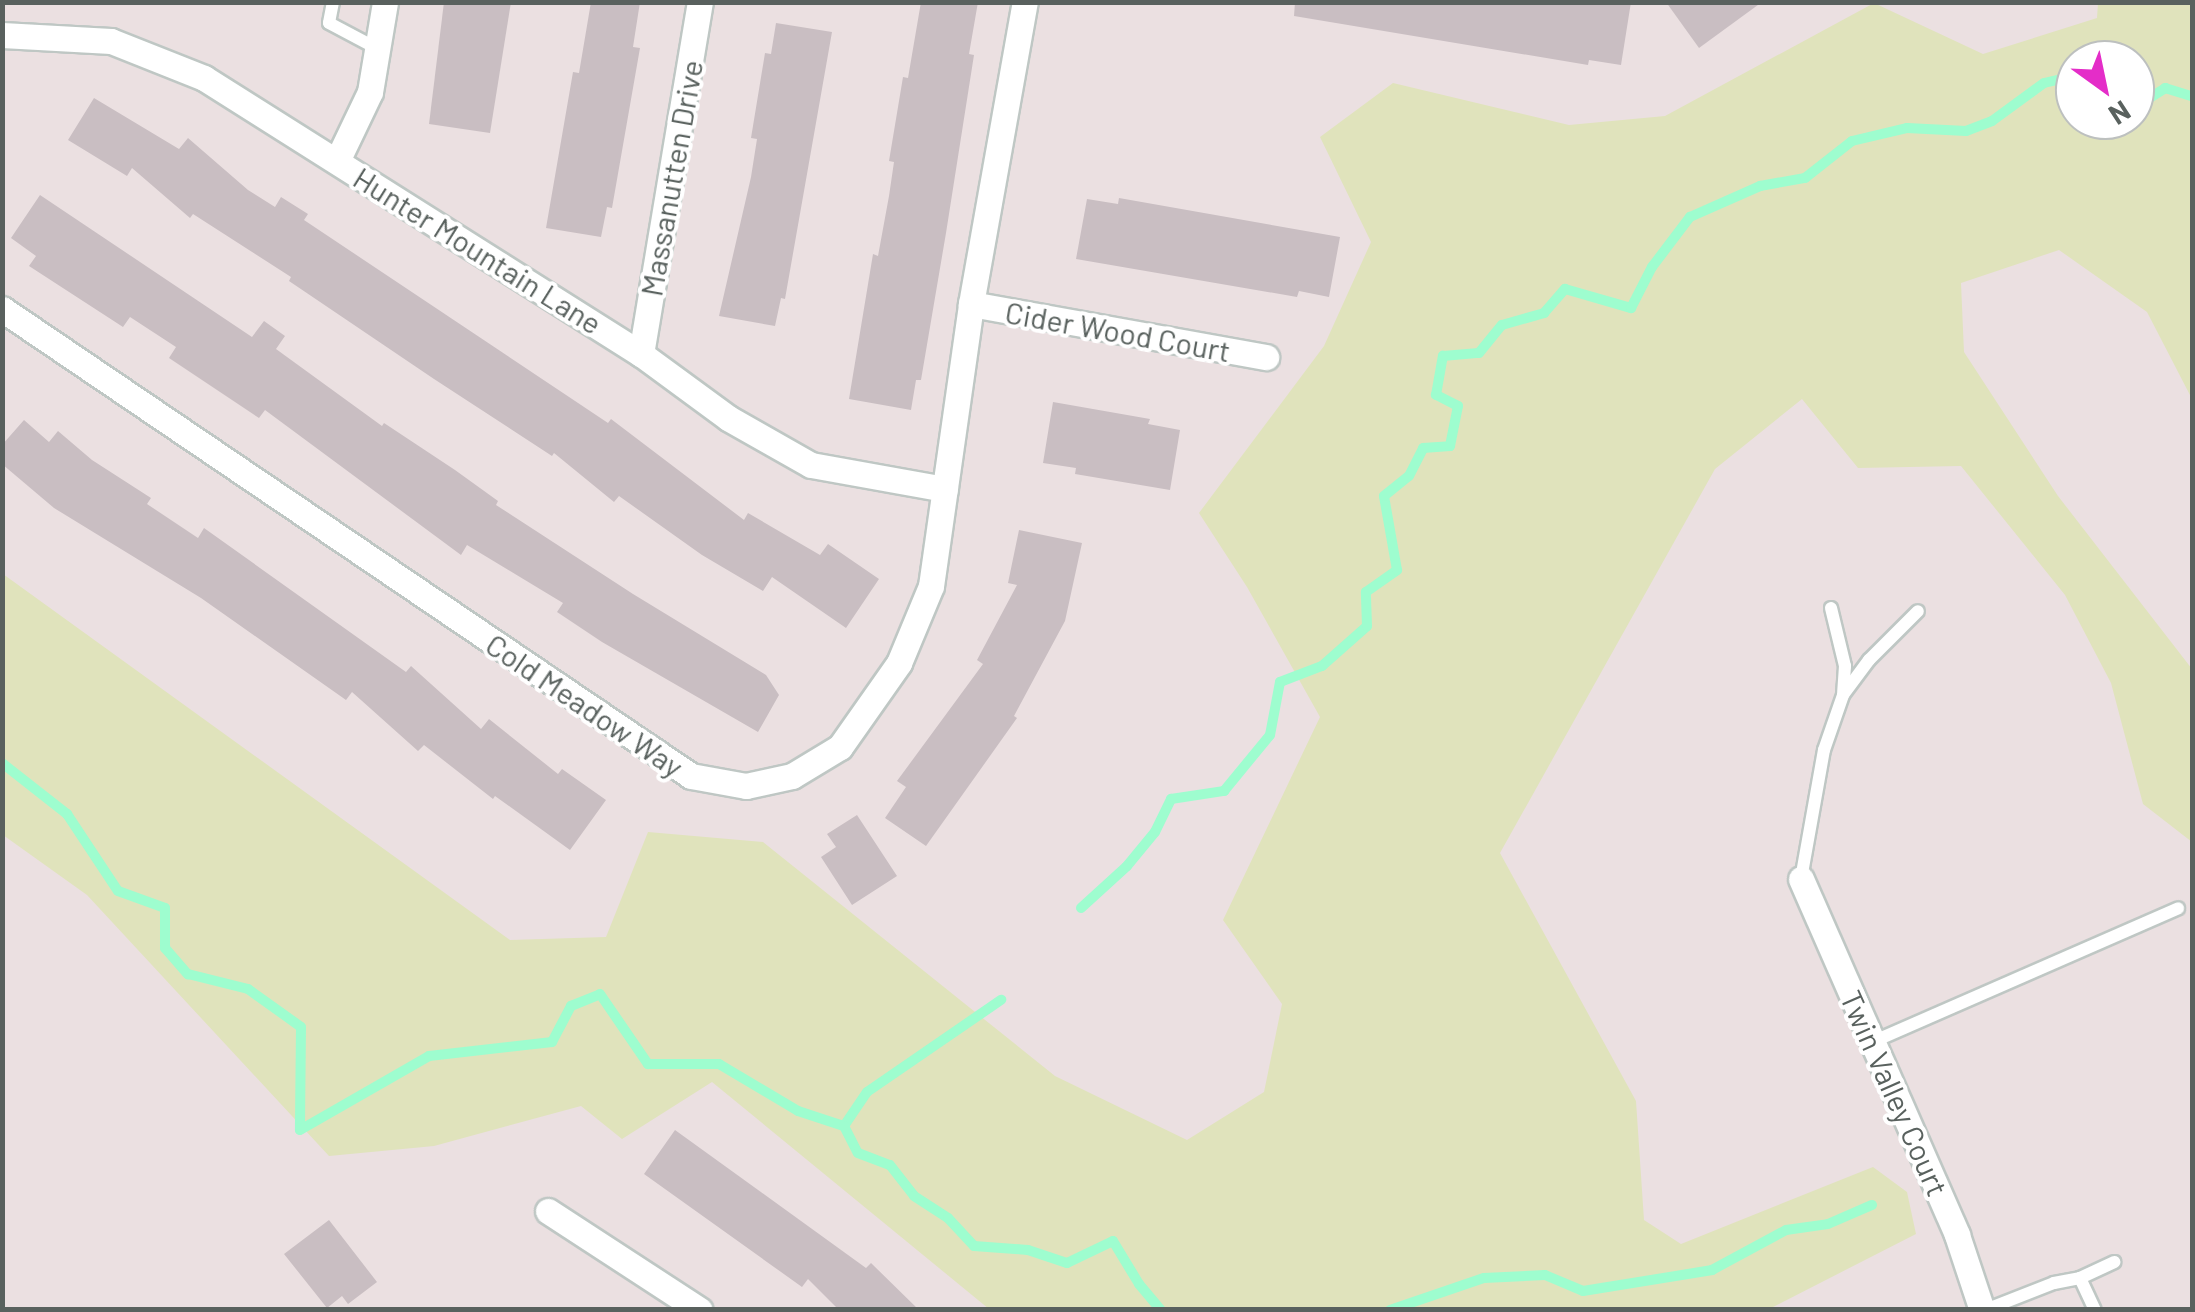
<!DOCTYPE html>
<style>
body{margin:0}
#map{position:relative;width:2195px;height:1312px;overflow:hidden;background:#ebe0e1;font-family:Barlow,sans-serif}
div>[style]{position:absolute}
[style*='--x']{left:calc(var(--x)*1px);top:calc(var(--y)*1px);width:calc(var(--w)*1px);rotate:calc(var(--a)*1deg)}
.green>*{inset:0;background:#e0e3bc}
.stream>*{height:10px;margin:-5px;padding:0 5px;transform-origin:5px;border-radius:5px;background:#9efdcf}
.building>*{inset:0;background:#c9bec2}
.roads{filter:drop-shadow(2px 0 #bfc7c4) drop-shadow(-2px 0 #bfc7c4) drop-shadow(0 2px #bfc7c4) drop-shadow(0 -2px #bfc7c4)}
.lane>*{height:12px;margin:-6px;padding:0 6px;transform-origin:6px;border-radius:6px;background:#fff}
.street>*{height:25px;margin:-12.5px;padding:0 12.5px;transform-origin:12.5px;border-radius:12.5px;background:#fff}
span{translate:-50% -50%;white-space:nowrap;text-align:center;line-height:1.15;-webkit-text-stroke:8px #fff;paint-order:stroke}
.street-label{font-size:30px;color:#59615e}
.frame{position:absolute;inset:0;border:5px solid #59615e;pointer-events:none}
.north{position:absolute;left:2055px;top:40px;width:100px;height:100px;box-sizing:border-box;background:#fff;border:2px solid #bdc0bf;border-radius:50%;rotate:147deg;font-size:28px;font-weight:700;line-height:40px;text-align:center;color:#59615e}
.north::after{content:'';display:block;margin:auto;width:35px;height:45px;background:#e42dc8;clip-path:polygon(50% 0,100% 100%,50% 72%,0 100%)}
</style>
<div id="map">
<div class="green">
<i style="clip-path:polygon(evenodd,1874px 3px,1983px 54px,2097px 18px,2098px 3px,2192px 3px,2192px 399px,2147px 312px,2059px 250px,1961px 283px,1964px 352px,2058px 496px,2192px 669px,2192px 842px,2143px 804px,2111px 683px,2065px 595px,1961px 466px,1858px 468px,1802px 399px,1715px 469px,1500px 853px,1636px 1101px,1644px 1220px,1681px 1244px,1873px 1167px,1907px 1192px,1916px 1234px,1769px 1309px,989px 1309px,712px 1082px,622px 1139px,581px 1106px,434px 1146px,329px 1156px,87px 895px,3px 835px,3px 574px,510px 940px,606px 937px,648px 832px,763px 842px,1055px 1076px,1187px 1140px,1264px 1092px,1282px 1004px,1223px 920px,1320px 717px,1247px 587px,1199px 513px,1324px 346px,1371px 242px,1320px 137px,1393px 83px,1569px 125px,1665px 116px,1874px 3px,2075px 60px,2135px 60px,2135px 120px,2075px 120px,2075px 60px)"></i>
</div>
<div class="stream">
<i style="--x:2135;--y:107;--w:36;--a:-32"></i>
<i style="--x:2165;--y:88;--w:28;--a:17"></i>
<i style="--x:2;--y:763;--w:83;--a:38.1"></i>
<i style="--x:67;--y:814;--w:92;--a:56.5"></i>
<i style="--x:118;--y:891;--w:50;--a:19.9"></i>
<i style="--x:165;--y:908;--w:40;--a:90"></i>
<i style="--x:165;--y:948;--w:35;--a:49"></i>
<i style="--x:188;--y:974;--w:62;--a:14"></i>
<i style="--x:248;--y:989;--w:65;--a:35.6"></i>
<i style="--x:301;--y:1027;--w:103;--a:90.6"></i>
<i style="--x:300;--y:1130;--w:149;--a:-29.8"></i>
<i style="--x:429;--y:1056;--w:124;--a:-6.5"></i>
<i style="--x:552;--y:1042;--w:41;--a:-62.2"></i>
<i style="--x:571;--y:1006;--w:31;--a:-22"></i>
<i style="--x:600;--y:994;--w:85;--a:55.6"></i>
<i style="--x:648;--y:1064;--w:71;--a:0"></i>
<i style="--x:719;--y:1064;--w:92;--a:30.7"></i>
<i style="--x:798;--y:1111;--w:48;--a:18.1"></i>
<i style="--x:844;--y:1126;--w:41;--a:-55.9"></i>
<i style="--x:867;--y:1092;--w:163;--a:-34.5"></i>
<i style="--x:1081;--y:908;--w:62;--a:-42.4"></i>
<i style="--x:1127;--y:866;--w:44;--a:-50.5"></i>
<i style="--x:1155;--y:832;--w:37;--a:-64"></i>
<i style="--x:1171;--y:799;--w:54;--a:-8.6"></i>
<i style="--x:1224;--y:791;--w:72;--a:-50.6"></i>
<i style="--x:1270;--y:735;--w:54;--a:-79.3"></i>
<i style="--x:1280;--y:682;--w:45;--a:-20.9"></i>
<i style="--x:1322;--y:666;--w:60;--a:-41.6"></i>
<i style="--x:1367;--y:626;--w:34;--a:-92"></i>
<i style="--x:1366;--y:592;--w:38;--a:-35"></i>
<i style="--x:1397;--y:570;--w:75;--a:-100"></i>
<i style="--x:1384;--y:496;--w:32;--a:-39"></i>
<i style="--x:1409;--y:476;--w:31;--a:-63"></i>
<i style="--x:1423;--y:448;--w:27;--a:-4"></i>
<i style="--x:1450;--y:446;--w:41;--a:-78.7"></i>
<i style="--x:1458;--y:406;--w:25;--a:-153"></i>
<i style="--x:1436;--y:395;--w:40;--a:-80"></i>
<i style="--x:1443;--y:356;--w:36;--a:-5"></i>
<i style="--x:1479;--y:353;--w:36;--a:-51"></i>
<i style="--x:1502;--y:325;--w:44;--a:-15.9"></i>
<i style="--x:1544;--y:313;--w:32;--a:-49"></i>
<i style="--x:1565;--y:289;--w:69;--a:16.1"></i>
<i style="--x:1631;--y:308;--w:46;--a:-62.9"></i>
<i style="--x:1652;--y:267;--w:63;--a:-52.8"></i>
<i style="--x:1690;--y:217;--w:77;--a:-23.9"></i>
<i style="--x:1760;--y:186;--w:46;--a:-10.1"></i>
<i style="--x:1805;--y:178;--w:60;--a:-38.2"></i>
<i style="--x:1852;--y:141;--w:57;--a:-13.3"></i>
<i style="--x:1907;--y:128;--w:59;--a:2.9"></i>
<i style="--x:1966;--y:131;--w:28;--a:-21"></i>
<i style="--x:1992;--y:121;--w:64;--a:-36.2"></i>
<i style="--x:2044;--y:83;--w:32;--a:-13"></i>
<i style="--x:844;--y:1126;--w:30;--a:63"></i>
<i style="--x:858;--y:1153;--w:34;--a:21"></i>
<i style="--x:890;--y:1165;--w:39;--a:52"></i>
<i style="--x:914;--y:1196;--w:40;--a:32.9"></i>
<i style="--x:948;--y:1218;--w:38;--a:47"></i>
<i style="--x:974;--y:1246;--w:54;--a:4.2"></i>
<i style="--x:1028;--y:1250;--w:41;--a:18.4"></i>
<i style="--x:1067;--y:1263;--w:51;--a:-25.6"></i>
<i style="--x:1113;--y:1241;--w:50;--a:58.8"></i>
<i style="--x:1139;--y:1284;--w:34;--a:50"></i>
<i style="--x:1390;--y:1310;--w:99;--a:-18.8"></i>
<i style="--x:1484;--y:1278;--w:61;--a:-2.8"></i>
<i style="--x:1545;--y:1275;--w:41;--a:22.8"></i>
<i style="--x:1583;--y:1291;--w:131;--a:-9.2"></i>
<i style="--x:1712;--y:1270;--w:84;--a:-28.4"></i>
<i style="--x:1786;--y:1230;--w:42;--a:-8.1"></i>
<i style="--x:1828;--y:1224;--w:48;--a:-23.4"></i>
</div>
<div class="building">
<i style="clip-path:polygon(444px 2px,511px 2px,490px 133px,429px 124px)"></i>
<i style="clip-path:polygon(591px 2px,640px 2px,633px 47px,640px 48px,612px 208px,607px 207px,601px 237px,546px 228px,573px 72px,579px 73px)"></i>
<i style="clip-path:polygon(921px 2px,978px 2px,969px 54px,974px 55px,946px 233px,921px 380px,916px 380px,911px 410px,849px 399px,873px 254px,878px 256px,889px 196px,894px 162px,889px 161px,903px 77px,908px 78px)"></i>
<i style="clip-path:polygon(1295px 2px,1631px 2px,1621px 65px,1589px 60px,1588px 65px,1294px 16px)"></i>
<i style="clip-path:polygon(1666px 2px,1762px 2px,1699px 48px)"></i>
<i style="clip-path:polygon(776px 23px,832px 32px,785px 299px,781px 298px,775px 326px,719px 316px,751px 177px,757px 139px,751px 138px,765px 53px,771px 54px)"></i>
<i style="clip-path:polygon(94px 98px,179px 149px,188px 138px,248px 190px,275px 207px,281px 197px,308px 214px,304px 220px,608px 423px,611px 419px,744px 520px,748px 513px,820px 555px,828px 544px,879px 579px,846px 628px,772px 577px,763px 591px,702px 555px,619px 496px,614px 502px,554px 453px,552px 456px,434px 379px,289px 281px,291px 277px,193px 214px,190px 218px,132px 168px,127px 176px,68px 140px)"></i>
<i style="clip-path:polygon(40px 195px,252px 337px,264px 321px,285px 336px,276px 349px,382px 426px,384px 423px,455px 470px,498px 501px,496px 505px,633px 594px,766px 675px,779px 695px,758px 732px,602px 642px,557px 612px,563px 603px,467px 545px,461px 555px,265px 410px,259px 418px,169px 358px,176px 347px,130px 317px,123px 327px,29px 266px,36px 256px,11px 238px)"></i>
<i style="clip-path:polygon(1119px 198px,1340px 237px,1329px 297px,1299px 291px,1297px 297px,1076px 259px,1087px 199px,1118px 204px)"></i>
<i style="clip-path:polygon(1053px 402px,1150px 419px,1148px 424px,1180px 430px,1170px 490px,1075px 474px,1076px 468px,1043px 463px)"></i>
<i style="clip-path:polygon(24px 420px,49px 442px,58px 431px,92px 460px,151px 498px,147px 504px,198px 538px,204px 528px,406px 672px,411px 666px,481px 729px,489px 719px,558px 774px,562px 769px,606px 800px,570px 850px,495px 796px,493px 799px,424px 745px,418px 751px,352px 692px,346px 700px,201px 598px,54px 508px,2px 464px,2px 445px)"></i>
<i style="clip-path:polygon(1019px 530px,1082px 543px,1065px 621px,1014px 716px,1017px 718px,926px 846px,885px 818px,906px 787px,897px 781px,983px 664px,977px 660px,1017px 585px,1008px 583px)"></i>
<i style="clip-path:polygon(857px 815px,897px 876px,852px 905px,821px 857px,836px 847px,827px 834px)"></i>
<i style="clip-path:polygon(675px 1130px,866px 1268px,871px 1263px,919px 1310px,839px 1310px,808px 1279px,802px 1287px,644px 1174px)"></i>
<i style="clip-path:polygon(329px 1220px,377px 1282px,348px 1304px,342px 1296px,327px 1308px,284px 1254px)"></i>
</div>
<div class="roads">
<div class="lane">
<i style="--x:333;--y:2;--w:21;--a:101"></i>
<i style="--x:329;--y:23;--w:55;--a:28"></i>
<i style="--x:1831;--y:608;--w:60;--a:76.4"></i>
<i style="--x:1845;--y:666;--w:26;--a:94"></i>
<i style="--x:1801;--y:879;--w:131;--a:-79.9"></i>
<i style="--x:1824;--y:750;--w:58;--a:-70.9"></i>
<i style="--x:1843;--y:695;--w:44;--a:-53.4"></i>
<i style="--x:1869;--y:660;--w:69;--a:-45"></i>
<i style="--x:1872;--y:1042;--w:334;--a:-23.6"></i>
<i style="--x:2080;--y:1278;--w:38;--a:-25"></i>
<i style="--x:1985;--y:1310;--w:74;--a:-21.4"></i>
<i style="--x:2054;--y:1283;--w:26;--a:-11"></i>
<i style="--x:2080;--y:1278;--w:35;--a:65"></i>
</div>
<div class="street">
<i style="--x:2;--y:35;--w:109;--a:3.2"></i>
<i style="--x:111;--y:41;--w:100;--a:21.7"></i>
<i style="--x:204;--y:78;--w:517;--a:32.28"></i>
<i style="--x:641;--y:354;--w:108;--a:36.3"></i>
<i style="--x:728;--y:418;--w:95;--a:29.5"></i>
<i style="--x:811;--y:465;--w:136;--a:10.2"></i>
<i style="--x:337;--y:161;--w:76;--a:-64.4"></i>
<i style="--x:370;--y:92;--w:91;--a:-80.5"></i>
<i style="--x:971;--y:304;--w:300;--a:10.2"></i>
<i style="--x:2;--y:309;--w:832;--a:34.13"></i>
<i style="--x:691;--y:776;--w:56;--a:10.3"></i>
<i style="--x:746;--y:786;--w:47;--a:-12.3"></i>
<i style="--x:792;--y:776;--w:56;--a:-31.1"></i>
<i style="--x:840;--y:747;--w:103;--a:-54.9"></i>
<i style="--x:899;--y:663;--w:83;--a:-67.4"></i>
<i style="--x:931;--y:586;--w:285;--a:-81.9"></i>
<i style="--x:971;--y:304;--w:307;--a:-79.9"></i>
<i style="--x:641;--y:354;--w:357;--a:-80.5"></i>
<i style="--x:1801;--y:879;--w:389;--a:66.3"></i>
<i style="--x:1957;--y:1235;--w:79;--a:71.6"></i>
<i style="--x:548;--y:1211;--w:181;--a:33.1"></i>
</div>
</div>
<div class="street-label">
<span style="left:671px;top:178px;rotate:-80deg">Massanutten Drive</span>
<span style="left:478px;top:250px;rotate:32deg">Hunter Mountain Lane</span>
<span style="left:1118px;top:331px;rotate:10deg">Cider Wood Court</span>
<span style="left:585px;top:705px;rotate:34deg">Cold Meadow Way</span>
<span style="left:1895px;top:1093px;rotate:66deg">Twin Valley Court</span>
</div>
<div class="frame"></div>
<div class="north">N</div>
</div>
